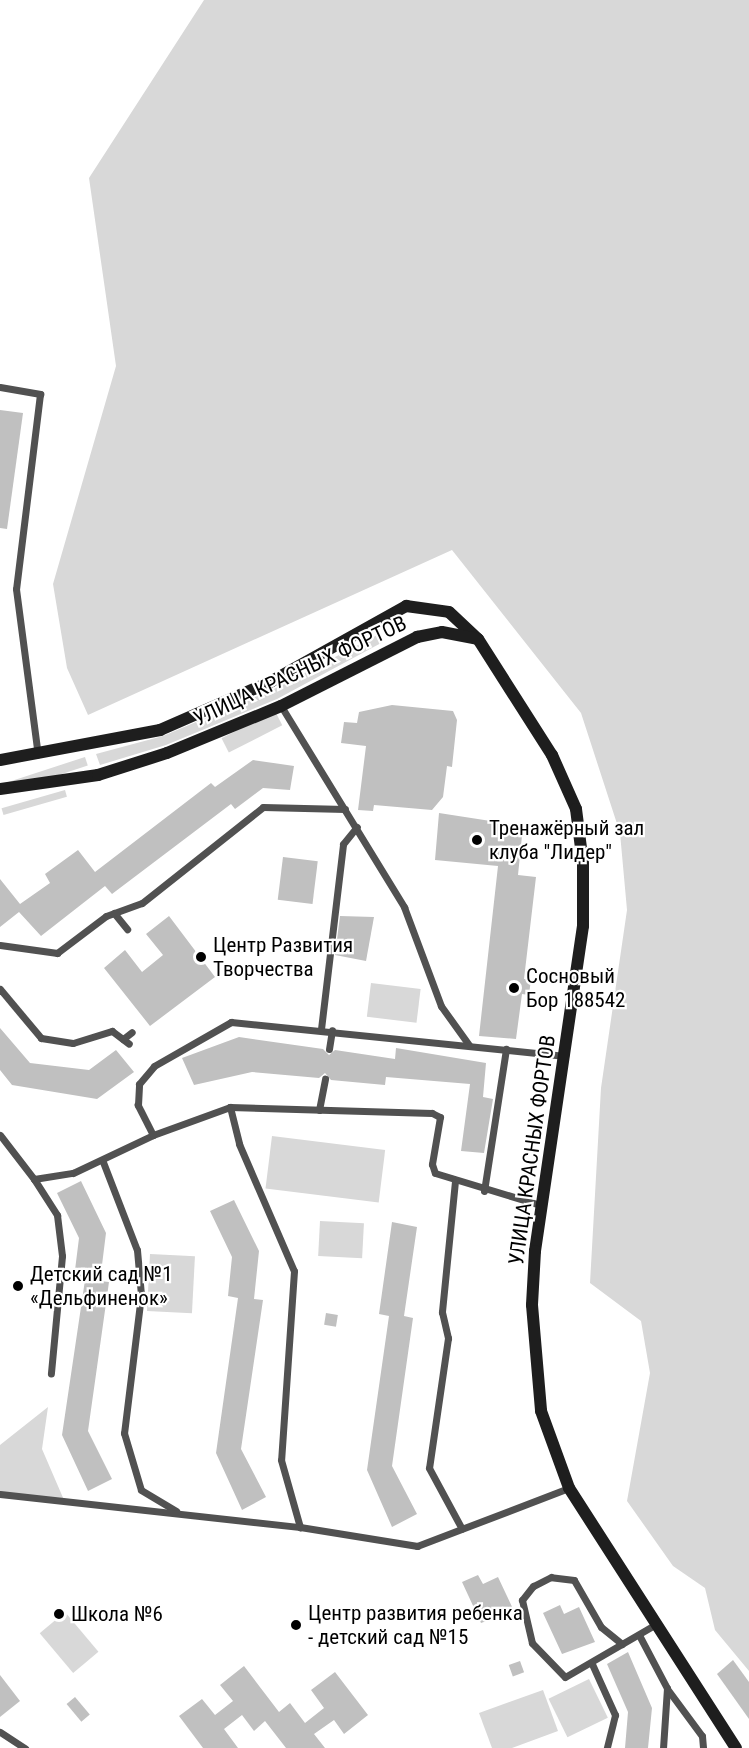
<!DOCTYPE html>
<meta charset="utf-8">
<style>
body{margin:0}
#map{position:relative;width:749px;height:1748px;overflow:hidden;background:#fff;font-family:"Roboto Condensed",sans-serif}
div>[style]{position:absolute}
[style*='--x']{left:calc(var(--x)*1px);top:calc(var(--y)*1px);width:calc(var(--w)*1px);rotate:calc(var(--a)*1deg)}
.green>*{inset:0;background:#d8d8d8;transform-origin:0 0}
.building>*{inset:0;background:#c0c0c0;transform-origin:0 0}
.lane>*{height:7px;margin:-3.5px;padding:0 3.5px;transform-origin:3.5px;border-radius:3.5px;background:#515151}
.secondary>*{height:12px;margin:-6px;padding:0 6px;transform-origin:6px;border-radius:6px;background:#1e1e1e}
.dots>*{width:16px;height:16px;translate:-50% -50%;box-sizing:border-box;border:3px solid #fff;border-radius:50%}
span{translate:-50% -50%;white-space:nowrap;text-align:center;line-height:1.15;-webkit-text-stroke:4.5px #fff;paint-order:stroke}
.street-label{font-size:21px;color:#000}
.poi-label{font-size:21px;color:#000}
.left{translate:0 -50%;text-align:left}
</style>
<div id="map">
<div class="green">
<i style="clip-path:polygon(204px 0,749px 0,749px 1671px,715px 1630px,705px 1588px,673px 1566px,627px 1501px,650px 1373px,641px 1321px,590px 1283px,601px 1088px,627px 910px,620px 833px,581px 713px,452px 550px,88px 715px,67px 668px,53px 584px,116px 366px,89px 178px)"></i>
<i style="clip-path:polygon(379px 634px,383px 642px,277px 699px,166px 745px,100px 765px,96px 754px,163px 736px,274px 689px)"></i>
<i style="left:275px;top:711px;width:16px;height:60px;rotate:63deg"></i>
<i style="left:85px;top:757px;width:9px;height:87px;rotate:72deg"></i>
<i style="left:65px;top:790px;width:7px;height:66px;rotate:74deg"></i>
<i style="left:371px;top:983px;width:50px;height:34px;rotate:7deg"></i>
<i style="left:272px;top:1136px;width:114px;height:53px;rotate:7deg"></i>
<i style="left:320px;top:1221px;width:44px;height:35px;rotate:3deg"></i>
<i style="left:150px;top:1254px;width:45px;height:57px;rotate:3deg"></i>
<i style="clip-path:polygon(48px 1407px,42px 1449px,64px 1500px,0 1494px,0 1445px)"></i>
<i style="left:65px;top:1612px;width:52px;height:33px;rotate:50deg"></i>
<i style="left:589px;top:1679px;width:43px;height:45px;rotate:64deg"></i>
<i style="clip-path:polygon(543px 1690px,558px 1731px,512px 1748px,492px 1748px,479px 1713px)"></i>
</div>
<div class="building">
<i style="clip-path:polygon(0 410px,23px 413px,7px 529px,0 528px)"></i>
<i style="clip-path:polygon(392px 705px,453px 711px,457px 720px,452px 767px,447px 766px,443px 797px,432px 810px,374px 805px,373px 811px,358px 810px,366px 746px,341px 743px,344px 722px,357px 723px,359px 712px)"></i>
<i style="clip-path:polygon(253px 760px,294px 766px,290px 790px,263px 788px,235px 809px,231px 804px,112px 894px,105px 886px,41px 936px,19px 912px,0 927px,0 879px,20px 904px,50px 883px,45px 874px,78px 850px,95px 872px,211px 783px,215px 787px)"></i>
<i style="clip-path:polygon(439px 813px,523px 826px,518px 875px,536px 877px,524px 979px,531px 979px,529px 995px,522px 994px,516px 1039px,479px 1036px,498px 866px,435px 860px)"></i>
<i style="left:283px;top:857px;width:35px;height:43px;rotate:7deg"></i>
<i style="clip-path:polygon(169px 916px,215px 977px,150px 1026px,104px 968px,125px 950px,142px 972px,163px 955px,146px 934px)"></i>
<i style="clip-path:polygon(340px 916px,374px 917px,366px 961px,335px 955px)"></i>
<i style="clip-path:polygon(0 1028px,30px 1063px,89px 1070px,116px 1050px,134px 1072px,97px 1099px,12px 1085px,0 1070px)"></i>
<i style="clip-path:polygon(239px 1037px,323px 1049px,329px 1055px,335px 1050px,395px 1059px,396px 1048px,486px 1063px,483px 1097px,493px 1099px,484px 1153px,461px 1151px,470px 1084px,386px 1077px,385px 1085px,331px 1080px,325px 1073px,319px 1078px,252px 1072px,194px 1085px,182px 1058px)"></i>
<i style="clip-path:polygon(81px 1181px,106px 1233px,100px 1281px,109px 1282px,88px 1431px,112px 1479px,88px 1491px,62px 1435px,85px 1280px,74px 1278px,79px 1238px,57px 1193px)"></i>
<i style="clip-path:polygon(234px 1200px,259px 1251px,254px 1299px,263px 1300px,241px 1449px,266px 1497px,242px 1510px,216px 1453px,238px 1298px,228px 1296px,232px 1257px,210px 1211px)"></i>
<i style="clip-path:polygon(392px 1222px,417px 1227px,404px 1316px,413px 1318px,392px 1466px,417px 1514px,392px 1527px,367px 1470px,389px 1316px,379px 1314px)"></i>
<i style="left:326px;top:1313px;width:12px;height:12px;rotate:9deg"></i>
<i style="clip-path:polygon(478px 1575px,483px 1584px,498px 1577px,514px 1611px,481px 1623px,462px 1582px)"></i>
<i style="clip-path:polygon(560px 1605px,564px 1614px,579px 1607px,595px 1642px,562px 1654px,543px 1613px)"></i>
<i style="clip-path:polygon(628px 1652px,652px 1708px,648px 1748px,625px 1748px,628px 1712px,607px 1664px)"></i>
<i style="clip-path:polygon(733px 1660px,749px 1682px,749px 1719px,717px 1674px)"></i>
<i style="left:520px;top:1661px;width:12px;height:12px;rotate:70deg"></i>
<i style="clip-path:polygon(244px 1666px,279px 1712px,290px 1703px,305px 1723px,324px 1708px,311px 1690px,335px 1672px,368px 1715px,344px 1734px,334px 1720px,314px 1734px,325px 1748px,286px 1748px,265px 1721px,254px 1731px,242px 1715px,224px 1729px,238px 1748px,203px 1748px,179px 1716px,202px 1699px,215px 1715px,233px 1701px,220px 1685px)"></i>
<i style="clip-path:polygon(0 1675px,20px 1701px,0 1717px)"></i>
<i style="left:75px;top:1697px;width:23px;height:11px;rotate:50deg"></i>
</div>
<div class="lane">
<i style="--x:0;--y:387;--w:41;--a:9.9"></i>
<i style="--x:40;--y:394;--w:196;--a:97"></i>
<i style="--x:16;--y:589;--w:167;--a:82.5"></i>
<i style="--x:281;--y:706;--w:236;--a:58.5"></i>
<i style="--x:404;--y:907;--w:106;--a:69.5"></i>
<i style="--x:441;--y:1006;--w:48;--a:54.3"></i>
<i style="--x:114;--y:913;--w:21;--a:51"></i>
<i style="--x:0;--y:945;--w:58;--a:8"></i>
<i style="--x:57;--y:953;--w:61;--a:-37.1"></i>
<i style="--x:106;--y:916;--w:38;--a:-20"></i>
<i style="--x:142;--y:903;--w:154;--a:-38.4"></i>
<i style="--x:263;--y:807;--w:82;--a:1.4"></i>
<i style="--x:0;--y:989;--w:64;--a:50.1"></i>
<i style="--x:41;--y:1038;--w:32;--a:9"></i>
<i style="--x:73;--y:1043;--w:41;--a:-17.1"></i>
<i style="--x:112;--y:1031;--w:21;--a:37"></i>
<i style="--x:321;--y:1029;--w:186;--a:-83.2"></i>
<i style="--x:343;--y:844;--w:22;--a:-51"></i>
<i style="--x:123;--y:1039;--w:11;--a:-38"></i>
<i style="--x:329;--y:1049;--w:19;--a:-81"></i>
<i style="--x:230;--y:1107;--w:38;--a:76"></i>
<i style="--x:239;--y:1144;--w:138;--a:66.6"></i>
<i style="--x:294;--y:1271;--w:189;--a:93.9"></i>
<i style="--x:281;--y:1460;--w:70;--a:74.2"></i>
<i style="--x:319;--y:1110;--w:32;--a:-79"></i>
<i style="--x:0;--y:1135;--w:56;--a:52.3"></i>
<i style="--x:34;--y:1179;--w:39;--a:-9"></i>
<i style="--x:73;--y:1173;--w:89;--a:-25.4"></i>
<i style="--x:153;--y:1135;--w:82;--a:-20"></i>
<i style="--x:230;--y:1107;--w:202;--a:1.7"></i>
<i style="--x:432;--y:1113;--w:9;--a:27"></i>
<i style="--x:440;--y:1117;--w:48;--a:99.7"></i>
<i style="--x:432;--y:1164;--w:9;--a:72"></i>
<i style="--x:435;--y:1173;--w:110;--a:16.9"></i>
<i style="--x:153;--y:1135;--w:34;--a:-117"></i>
<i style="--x:138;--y:1105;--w:21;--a:-87"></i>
<i style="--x:139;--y:1084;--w:23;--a:-50"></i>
<i style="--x:154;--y:1066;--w:89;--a:-29.7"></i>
<i style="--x:231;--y:1022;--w:336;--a:5.8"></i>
<i style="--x:103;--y:1162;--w:94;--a:68.9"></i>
<i style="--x:137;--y:1250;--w:45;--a:84.9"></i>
<i style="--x:141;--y:1295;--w:139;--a:97"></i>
<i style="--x:124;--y:1433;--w:59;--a:73.4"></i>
<i style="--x:141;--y:1490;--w:41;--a:31"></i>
<i style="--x:34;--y:1179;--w:43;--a:57.4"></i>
<i style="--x:57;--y:1215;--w:41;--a:83"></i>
<i style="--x:62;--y:1256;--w:118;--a:95.4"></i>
<i style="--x:455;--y:1181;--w:132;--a:95.7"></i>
<i style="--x:442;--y:1312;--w:27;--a:77"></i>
<i style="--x:448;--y:1338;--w:131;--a:98.3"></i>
<i style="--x:429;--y:1468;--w:69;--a:61.6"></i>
<i style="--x:484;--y:1191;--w:144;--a:-81.2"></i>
<i style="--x:0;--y:1494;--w:302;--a:6.3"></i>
<i style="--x:300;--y:1527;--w:119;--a:9.2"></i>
<i style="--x:417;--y:1546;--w:163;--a:-20.9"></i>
<i style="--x:639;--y:1635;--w:60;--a:62.2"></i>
<i style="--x:667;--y:1688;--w:60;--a:93.8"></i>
<i style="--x:622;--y:1644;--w:27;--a:-141"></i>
<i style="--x:601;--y:1627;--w:54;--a:-119.9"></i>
<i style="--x:574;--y:1580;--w:23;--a:-173"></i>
<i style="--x:551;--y:1577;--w:20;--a:153"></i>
<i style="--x:533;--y:1586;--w:18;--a:128"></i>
<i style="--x:522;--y:1600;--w:44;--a:76.9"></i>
<i style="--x:532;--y:1643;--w:47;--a:45.9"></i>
<i style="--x:565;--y:1677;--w:105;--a:-30.2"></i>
<i style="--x:592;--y:1664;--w:56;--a:65.7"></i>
<i style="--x:615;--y:1715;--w:34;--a:104"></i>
<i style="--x:668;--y:1690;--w:57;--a:53.5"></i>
<i style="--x:702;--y:1736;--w:12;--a:85"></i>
<i style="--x:0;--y:1732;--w:30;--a:33"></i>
</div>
<div class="secondary">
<i style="--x:0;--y:760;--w:163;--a:-10.6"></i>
<i style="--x:160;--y:730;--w:122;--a:-23.6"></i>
<i style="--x:272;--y:681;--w:154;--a:-29.2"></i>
<i style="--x:406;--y:606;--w:43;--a:7.9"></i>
<i style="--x:449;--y:612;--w:40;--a:43"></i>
<i style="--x:478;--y:639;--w:138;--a:57.5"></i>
<i style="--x:552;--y:755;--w:59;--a:66"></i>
<i style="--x:576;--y:809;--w:55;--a:82.7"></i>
<i style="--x:583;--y:864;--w:62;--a:90"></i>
<i style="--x:583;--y:926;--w:329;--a:98.4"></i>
<i style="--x:535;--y:1251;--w:54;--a:93.2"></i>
<i style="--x:532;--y:1305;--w:106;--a:85.1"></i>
<i style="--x:541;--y:1411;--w:82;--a:70"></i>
<i style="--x:569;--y:1488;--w:309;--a:57.3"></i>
<i style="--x:0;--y:789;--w:99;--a:-8.1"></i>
<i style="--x:98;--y:775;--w:72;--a:-17.7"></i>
<i style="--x:167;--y:753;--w:123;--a:-22.4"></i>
<i style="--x:281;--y:706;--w:153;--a:-26.9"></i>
<i style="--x:417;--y:637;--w:25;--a:-11"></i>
<i style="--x:442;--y:632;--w:36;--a:11"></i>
</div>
<div class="dots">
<i style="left:477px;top:840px;background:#000"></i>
<i style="left:201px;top:957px;background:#000"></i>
<i style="left:514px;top:988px;background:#000"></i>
<i style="left:18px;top:1286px;background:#000"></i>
<i style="left:59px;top:1614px;background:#000"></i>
<i style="left:296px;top:1625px;background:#000"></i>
</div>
<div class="street-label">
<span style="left:300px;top:671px;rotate:-25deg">УЛИЦА КРАСНЫХ ФОРТОВ</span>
<span style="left:532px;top:1150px;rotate:-82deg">УЛИЦА КРАСНЫХ ФОРТОВ</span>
</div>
<div class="poi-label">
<span class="left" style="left:489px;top:840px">Тренажёрный зал<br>клуба "Лидер"</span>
<span class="left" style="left:213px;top:957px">Центр Развития<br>Творчества</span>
<span class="left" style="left:526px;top:988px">Сосновый<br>Бор 188542</span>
<span class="left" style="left:30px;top:1286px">Детский сад №1<br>«Дельфиненок»</span>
<span class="left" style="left:308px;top:1625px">Центр развития ребенка<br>- детский сад №15</span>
<span class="left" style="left:71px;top:1614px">Школа №6</span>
</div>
</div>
